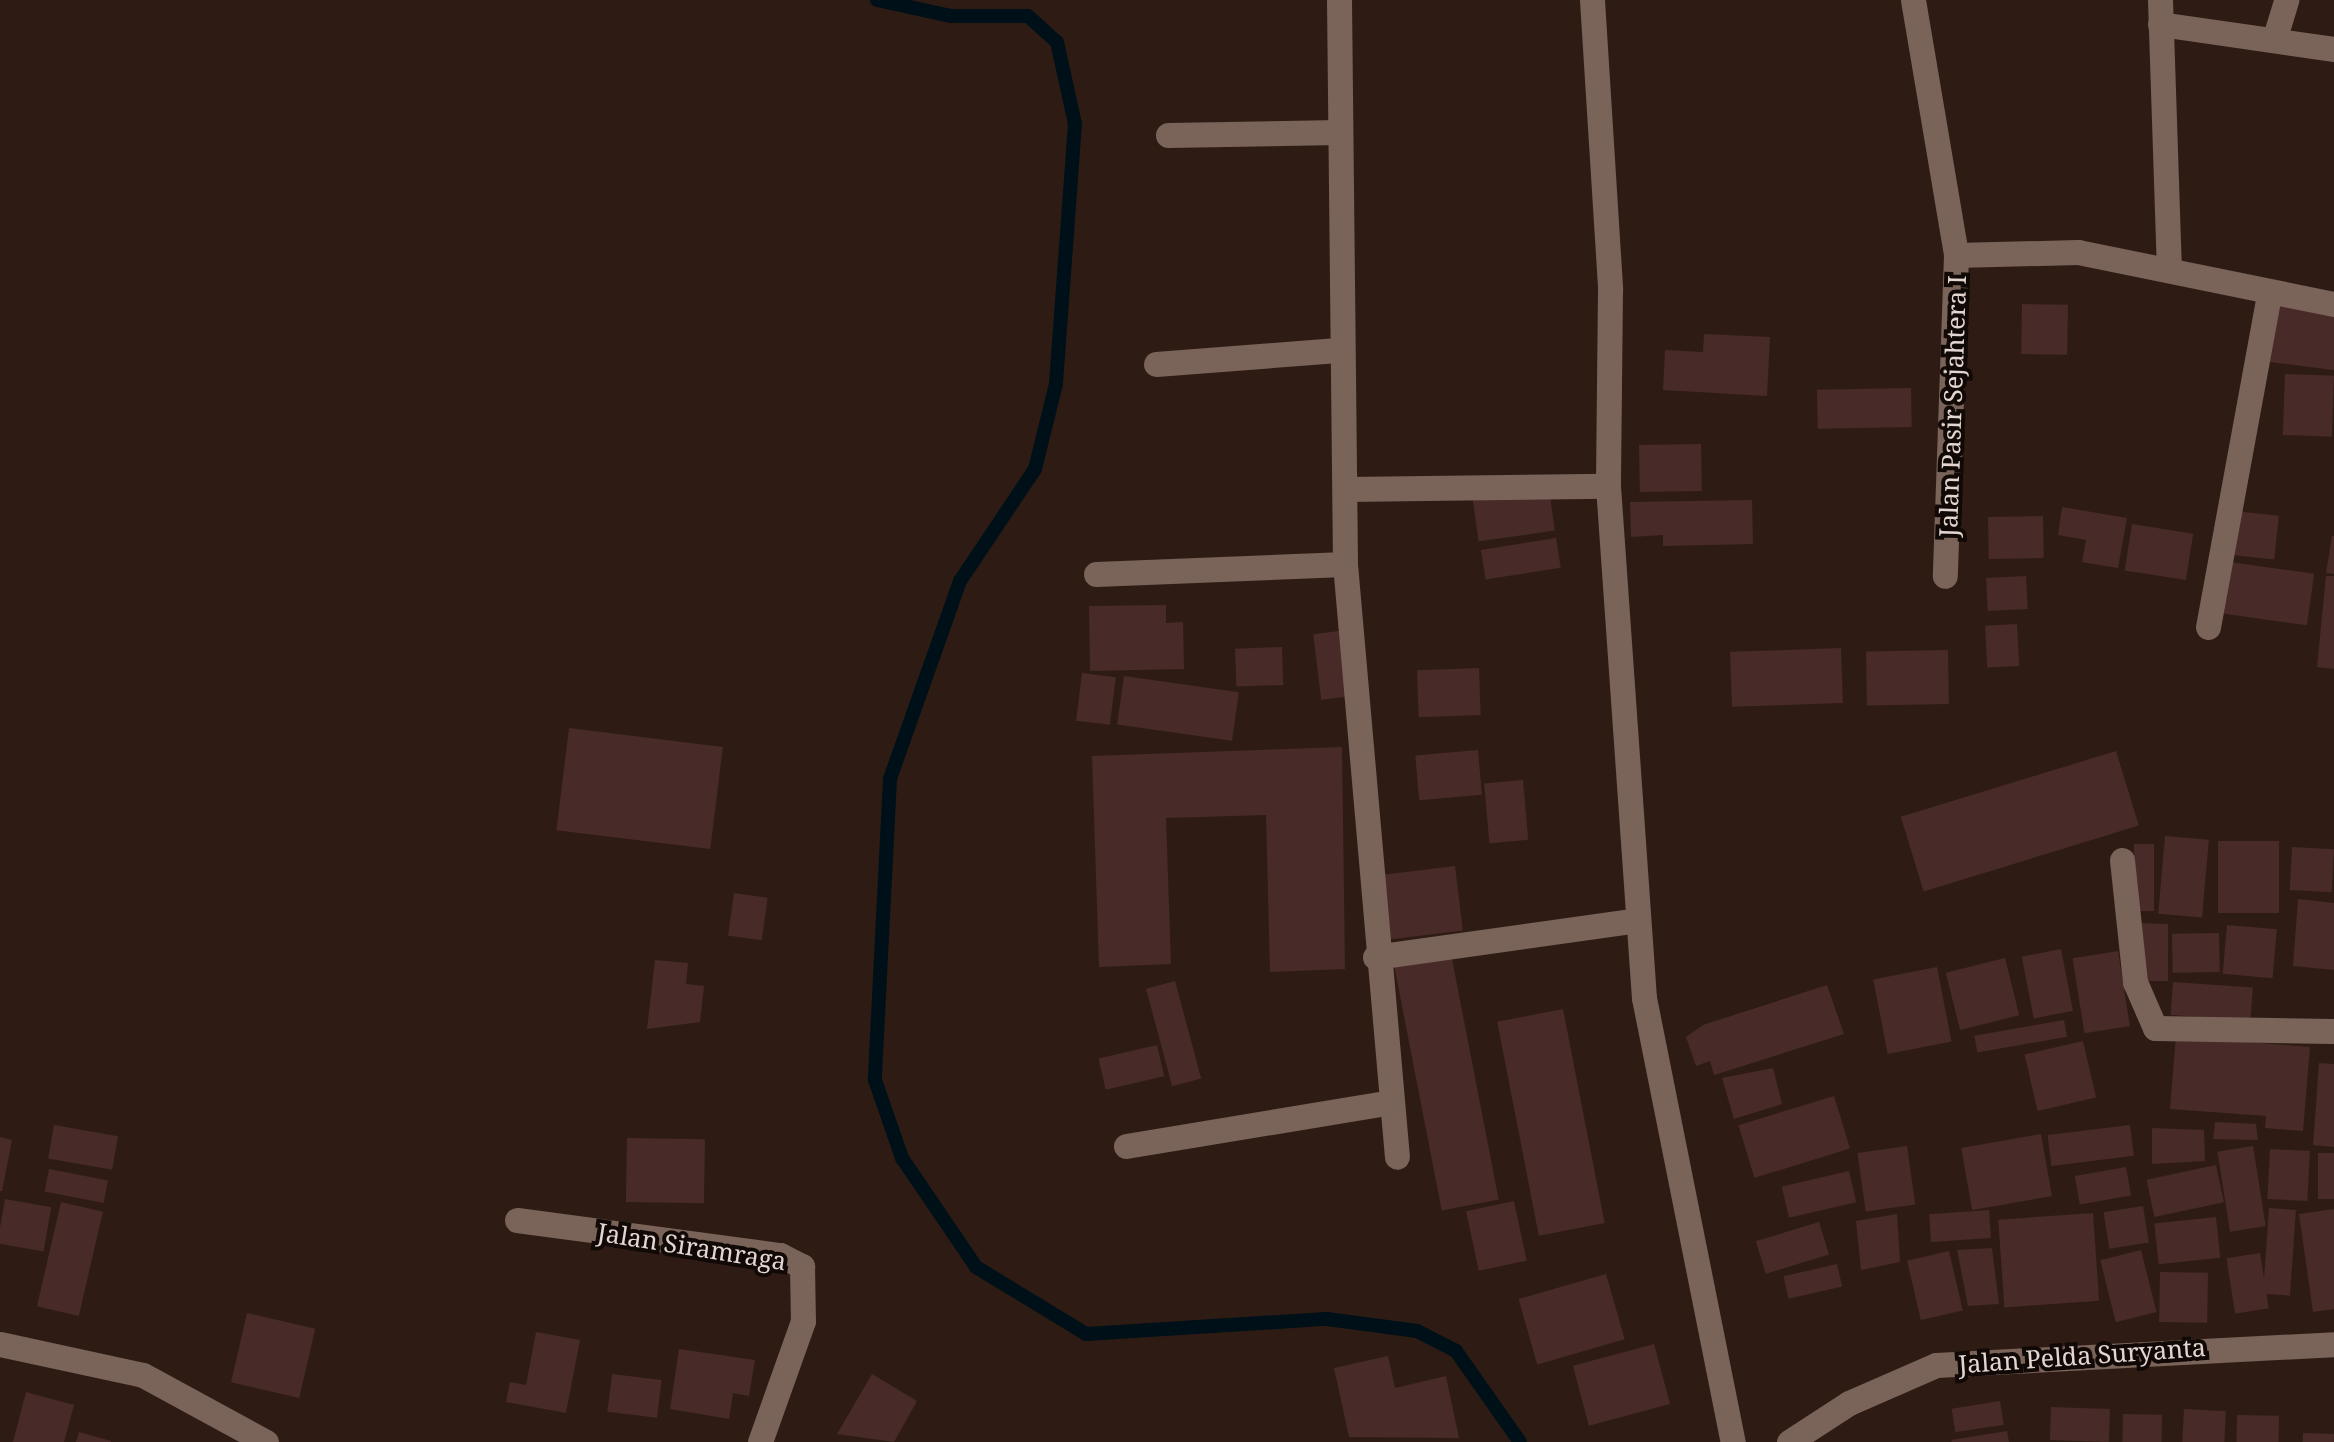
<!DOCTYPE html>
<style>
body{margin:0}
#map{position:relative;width:2334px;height:1442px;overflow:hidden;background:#2e1c14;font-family:"Noto Serif",serif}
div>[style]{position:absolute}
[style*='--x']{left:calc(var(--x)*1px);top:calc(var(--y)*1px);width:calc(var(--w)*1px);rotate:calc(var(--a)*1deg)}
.stream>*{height:14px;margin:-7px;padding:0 7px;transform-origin:7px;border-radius:7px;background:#001018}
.building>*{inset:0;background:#482a29;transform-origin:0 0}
.street>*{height:25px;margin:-12.5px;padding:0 12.5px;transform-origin:12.5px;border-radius:12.5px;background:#7a6359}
span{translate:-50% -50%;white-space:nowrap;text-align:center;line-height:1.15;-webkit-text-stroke:8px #110906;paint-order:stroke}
.street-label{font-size:25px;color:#e3d6d1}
</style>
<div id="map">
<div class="stream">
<i style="--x:877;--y:0;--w:76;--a:12.2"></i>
<i style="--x:951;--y:16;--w:77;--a:0"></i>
<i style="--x:1028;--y:16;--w:39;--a:42"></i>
<i style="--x:1057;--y:42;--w:84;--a:77.6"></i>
<i style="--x:1075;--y:124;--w:261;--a:94.2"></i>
<i style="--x:1056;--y:384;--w:88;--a:103.9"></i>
<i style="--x:1035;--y:469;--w:135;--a:123.8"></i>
<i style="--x:960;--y:581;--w:210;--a:109.5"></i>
<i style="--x:890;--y:779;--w:301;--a:92.9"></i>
<i style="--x:875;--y:1080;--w:83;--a:70.9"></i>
<i style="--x:902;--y:1158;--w:132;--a:55.8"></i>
<i style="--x:976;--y:1267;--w:129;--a:31.3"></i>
<i style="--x:1086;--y:1334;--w:241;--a:-3.6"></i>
<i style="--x:1327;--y:1319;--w:91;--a:7.6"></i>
<i style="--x:1417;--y:1331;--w:44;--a:27.1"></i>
<i style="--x:1456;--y:1351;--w:111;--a:54.9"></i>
</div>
<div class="building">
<i style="clip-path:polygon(2271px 299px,2334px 307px,2334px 370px,2269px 362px)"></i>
<i style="left:2022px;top:304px;width:46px;height:50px;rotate:1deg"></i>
<i style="clip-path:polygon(1704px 334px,1770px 337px,1767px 396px,1663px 390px,1665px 350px,1703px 352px)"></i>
<i style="left:2285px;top:374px;width:49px;height:61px;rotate:2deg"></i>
<i style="left:1911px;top:388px;width:39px;height:94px;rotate:89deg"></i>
<i style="left:1701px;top:444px;width:47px;height:62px;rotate:89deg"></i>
<i style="left:1549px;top:489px;width:42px;height:77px;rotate:82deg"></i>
<i style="clip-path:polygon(1752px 500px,1753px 544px,1663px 546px,1663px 535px,1631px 537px,1630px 502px)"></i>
<i style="clip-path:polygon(2062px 507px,2127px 518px,2118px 568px,2082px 562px,2086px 540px,2058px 535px)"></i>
<i style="left:2234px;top:511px;width:45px;height:44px;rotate:6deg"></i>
<i style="left:2043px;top:516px;width:42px;height:55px;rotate:89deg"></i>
<i style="left:2132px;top:524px;width:62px;height:47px;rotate:9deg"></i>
<i style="clip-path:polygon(2332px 536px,2334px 536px,2334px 574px,2326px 573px)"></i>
<i style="left:1556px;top:538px;width:30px;height:76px;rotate:81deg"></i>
<i style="left:2230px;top:562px;width:85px;height:52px;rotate:8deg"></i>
<i style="left:2026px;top:576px;width:33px;height:40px;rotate:87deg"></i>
<i style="clip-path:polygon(2326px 576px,2334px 576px,2334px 669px,2317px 667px)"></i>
<i style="clip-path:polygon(1166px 605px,1166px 623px,1183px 622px,1184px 669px,1090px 671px,1089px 606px)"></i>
<i style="left:2017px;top:624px;width:42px;height:32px;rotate:87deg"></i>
<i style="left:1339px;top:631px;width:66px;height:26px;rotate:83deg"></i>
<i style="left:1282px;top:647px;width:38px;height:47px;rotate:88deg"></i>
<i style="left:1841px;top:648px;width:55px;height:111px;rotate:88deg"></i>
<i style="left:1948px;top:650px;width:54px;height:82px;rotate:89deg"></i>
<i style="left:1479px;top:668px;width:47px;height:62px;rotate:88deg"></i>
<i style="left:1082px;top:673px;width:34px;height:48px;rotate:7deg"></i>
<i style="left:1124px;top:676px;width:116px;height:49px;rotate:8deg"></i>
<i style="left:569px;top:728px;width:155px;height:103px;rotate:7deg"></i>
<i style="clip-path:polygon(1342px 747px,1345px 969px,1270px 972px,1266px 815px,1166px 818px,1171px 964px,1099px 967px,1092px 756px)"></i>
<i style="left:1478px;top:750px;width:45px;height:63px;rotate:85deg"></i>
<i style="left:2116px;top:751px;width:78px;height:225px;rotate:73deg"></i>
<i style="left:1523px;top:780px;width:60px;height:39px;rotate:85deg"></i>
<i style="left:2165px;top:836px;width:44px;height:78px;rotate:5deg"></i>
<i style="left:2218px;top:841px;width:61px;height:72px"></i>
<i style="left:2134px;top:844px;width:20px;height:67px"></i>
<i style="left:2292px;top:847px;width:42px;height:43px;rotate:3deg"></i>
<i style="left:1455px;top:866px;width:65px;height:76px;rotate:83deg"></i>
<i style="left:734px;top:893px;width:34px;height:43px;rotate:8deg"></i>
<i style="clip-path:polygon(2298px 899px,2334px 903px,2334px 970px,2293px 966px)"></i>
<i style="clip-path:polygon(2140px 923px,2168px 924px,2168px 981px,2144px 981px)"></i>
<i style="left:2227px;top:925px;width:50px;height:49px;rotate:5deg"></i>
<i style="left:2219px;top:933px;width:39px;height:47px;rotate:89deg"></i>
<i style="left:2061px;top:949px;width:63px;height:40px;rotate:79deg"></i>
<i style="left:2118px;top:951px;width:76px;height:46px;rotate:81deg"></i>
<i style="left:1451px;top:954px;width:250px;height:58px;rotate:79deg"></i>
<i style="left:2005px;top:958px;width:59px;height:61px;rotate:76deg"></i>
<i style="clip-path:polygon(655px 960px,688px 963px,686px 984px,704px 986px,700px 1022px,647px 1029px)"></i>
<i style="left:1937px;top:967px;width:76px;height:65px;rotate:79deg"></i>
<i style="left:1175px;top:981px;width:101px;height:30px;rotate:75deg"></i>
<i style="left:2173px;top:982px;width:80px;height:33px;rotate:4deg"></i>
<i style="clip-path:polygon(1827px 985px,1844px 1034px,1714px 1075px,1710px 1061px,1696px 1066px,1686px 1037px,1703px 1025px)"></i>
<i style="left:1563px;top:1009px;width:218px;height:67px;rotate:79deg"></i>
<i style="left:2064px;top:1020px;width:17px;height:91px;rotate:80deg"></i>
<i style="clip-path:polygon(2176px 1036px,2310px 1047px,2303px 1131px,2265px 1128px,2266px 1116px,2170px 1109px)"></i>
<i style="left:2083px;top:1041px;width:58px;height:60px;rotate:77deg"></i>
<i style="left:1157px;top:1045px;width:32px;height:60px;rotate:77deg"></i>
<i style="clip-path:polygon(2319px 1063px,2334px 1064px,2334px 1147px,2313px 1145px)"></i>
<i style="clip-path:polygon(1773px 1068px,1782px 1104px,1734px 1119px,1722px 1078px)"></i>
<i style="left:1834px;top:1096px;width:55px;height:100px;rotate:73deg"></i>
<i style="clip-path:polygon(2215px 1122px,2256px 1124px,2258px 1140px,2213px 1139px)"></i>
<i style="left:54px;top:1125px;width:65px;height:34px;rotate:10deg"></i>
<i style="left:2130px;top:1125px;width:31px;height:83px;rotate:83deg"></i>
<i style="clip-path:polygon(2152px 1128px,2204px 1130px,2205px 1161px,2152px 1164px)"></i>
<i style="left:2041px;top:1134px;width:63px;height:81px;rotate:80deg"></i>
<i style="clip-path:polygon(0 1137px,12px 1140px,2px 1191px,0 1191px)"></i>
<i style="left:627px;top:1138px;width:78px;height:64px;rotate:1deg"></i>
<i style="left:1907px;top:1146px;width:59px;height:50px;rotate:82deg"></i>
<i style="left:2253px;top:1146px;width:81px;height:36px;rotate:81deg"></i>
<i style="left:2270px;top:1149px;width:40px;height:50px;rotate:3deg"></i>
<i style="left:2318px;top:1153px;width:16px;height:46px"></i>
<i style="left:2216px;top:1165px;width:38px;height:71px;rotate:78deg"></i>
<i style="left:2126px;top:1167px;width:29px;height:52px;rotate:80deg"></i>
<i style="left:49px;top:1169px;width:60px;height:23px;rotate:11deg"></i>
<i style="left:1849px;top:1171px;width:32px;height:69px;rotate:77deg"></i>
<i style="left:5px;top:1199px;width:47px;height:45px;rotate:10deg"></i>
<i style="left:1514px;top:1201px;width:61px;height:49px;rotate:78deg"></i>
<i style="left:61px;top:1202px;width:43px;height:107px;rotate:13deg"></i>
<i style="left:2143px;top:1206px;width:37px;height:40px;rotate:81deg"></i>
<i style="left:2269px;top:1208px;width:27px;height:86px;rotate:4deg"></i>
<i style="clip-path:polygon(2334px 1209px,2334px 1309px,2313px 1312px,2299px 1214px)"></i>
<i style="left:1989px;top:1210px;width:28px;height:60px;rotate:86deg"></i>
<i style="left:2093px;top:1213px;width:88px;height:95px;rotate:86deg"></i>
<i style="clip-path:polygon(1897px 1214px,1900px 1262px,1861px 1270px,1856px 1221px)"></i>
<i style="left:2216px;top:1217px;width:41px;height:62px;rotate:84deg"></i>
<i style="left:1819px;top:1222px;width:34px;height:66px;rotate:73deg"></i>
<i style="clip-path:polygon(1992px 1248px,1999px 1304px,1968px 1306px,1957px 1250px)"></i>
<i style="left:2141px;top:1250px;width:64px;height:42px;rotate:76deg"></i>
<i style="left:1949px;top:1251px;width:61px;height:43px;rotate:77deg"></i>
<i style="left:2260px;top:1253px;width:56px;height:34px;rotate:81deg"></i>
<i style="left:1837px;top:1264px;width:23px;height:55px;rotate:77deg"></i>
<i style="left:2160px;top:1272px;width:48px;height:50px;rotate:1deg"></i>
<i style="left:1606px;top:1274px;width:68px;height:91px;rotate:74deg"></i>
<i style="left:247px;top:1313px;width:70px;height:71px;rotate:13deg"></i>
<i style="clip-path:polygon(536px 1332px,580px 1340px,566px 1413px,506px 1402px,510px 1382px,526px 1385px)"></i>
<i style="left:1654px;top:1344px;width:62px;height:84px;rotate:75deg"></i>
<i style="clip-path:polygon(679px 1349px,755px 1360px,749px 1396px,733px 1393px,729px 1419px,670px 1409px)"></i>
<i style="clip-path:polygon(1388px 1356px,1395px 1388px,1446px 1376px,1459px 1438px,1349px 1437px,1334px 1368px)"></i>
<i style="left:612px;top:1374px;width:50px;height:38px;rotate:7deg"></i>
<i style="clip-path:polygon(872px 1374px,917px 1401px,894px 1442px,837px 1434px)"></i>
<i style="clip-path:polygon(26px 1392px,74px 1405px,64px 1442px,13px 1442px)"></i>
<i style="left:2000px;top:1401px;width:24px;height:49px;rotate:81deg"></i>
<i style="left:2051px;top:1407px;width:59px;height:33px;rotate:2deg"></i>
<i style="left:2184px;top:1409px;width:42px;height:33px;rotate:3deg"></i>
<i style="left:2123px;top:1414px;width:39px;height:28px;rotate:1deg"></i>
<i style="left:2237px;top:1415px;width:42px;height:27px;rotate:1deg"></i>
<i style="clip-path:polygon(2007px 1431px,2009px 1442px,1952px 1442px,1951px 1440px)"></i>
<i style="clip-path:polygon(79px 1432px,111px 1441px,111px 1442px,76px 1442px)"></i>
<i style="left:2303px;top:1433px;width:31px;height:9px;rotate:2deg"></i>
</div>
<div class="street">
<i style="--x:1339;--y:0;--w:564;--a:89.39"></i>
<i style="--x:1345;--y:564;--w:595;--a:84.99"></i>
<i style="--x:1592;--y:0;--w:290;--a:86.4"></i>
<i style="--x:1610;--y:289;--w:197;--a:90.6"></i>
<i style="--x:1608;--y:486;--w:513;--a:85.98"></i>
<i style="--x:1644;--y:998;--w:453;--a:78.7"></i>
<i style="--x:1913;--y:0;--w:259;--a:80.4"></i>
<i style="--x:1956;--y:255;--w:321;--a:92"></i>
<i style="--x:2160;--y:0;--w:269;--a:88.1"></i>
<i style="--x:2160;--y:24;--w:176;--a:8.2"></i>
<i style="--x:2275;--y:37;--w:39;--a:-73"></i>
<i style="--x:1168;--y:135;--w:171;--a:-1"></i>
<i style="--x:1956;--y:255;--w:122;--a:-1.4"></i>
<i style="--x:2078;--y:252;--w:261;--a:11.5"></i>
<i style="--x:1156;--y:364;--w:185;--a:-4.4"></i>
<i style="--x:1346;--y:489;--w:262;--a:-0.7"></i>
<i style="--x:1096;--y:574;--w:249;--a:-2.3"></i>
<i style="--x:2208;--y:627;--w:340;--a:-79.6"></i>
<i style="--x:2122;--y:860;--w:123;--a:83.9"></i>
<i style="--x:2135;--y:982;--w:50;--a:66.5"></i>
<i style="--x:2155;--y:1028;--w:179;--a:1"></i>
<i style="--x:1375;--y:957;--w:265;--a:-8"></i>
<i style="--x:1126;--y:1146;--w:264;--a:-9.4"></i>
<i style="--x:517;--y:1220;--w:265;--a:7.6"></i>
<i style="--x:780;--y:1255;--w:25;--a:27"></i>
<i style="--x:802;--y:1266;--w:55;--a:89"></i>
<i style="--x:803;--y:1321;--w:128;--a:109.6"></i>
<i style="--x:0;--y:1344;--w:146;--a:12.2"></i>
<i style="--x:143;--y:1375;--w:140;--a:28.6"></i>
<i style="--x:1789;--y:1442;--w:72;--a:-33"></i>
<i style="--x:1849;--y:1403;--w:95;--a:-23.6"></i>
<i style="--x:1936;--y:1365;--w:399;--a:-3"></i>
</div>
<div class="street-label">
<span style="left:1952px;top:406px;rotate:-88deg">Jalan Pasir Sejahtera I</span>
<span style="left:692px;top:1246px;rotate:9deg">Jalan Siramraga</span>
<span style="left:2082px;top:1355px;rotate:-4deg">Jalan Pelda Suryanta</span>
</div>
</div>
